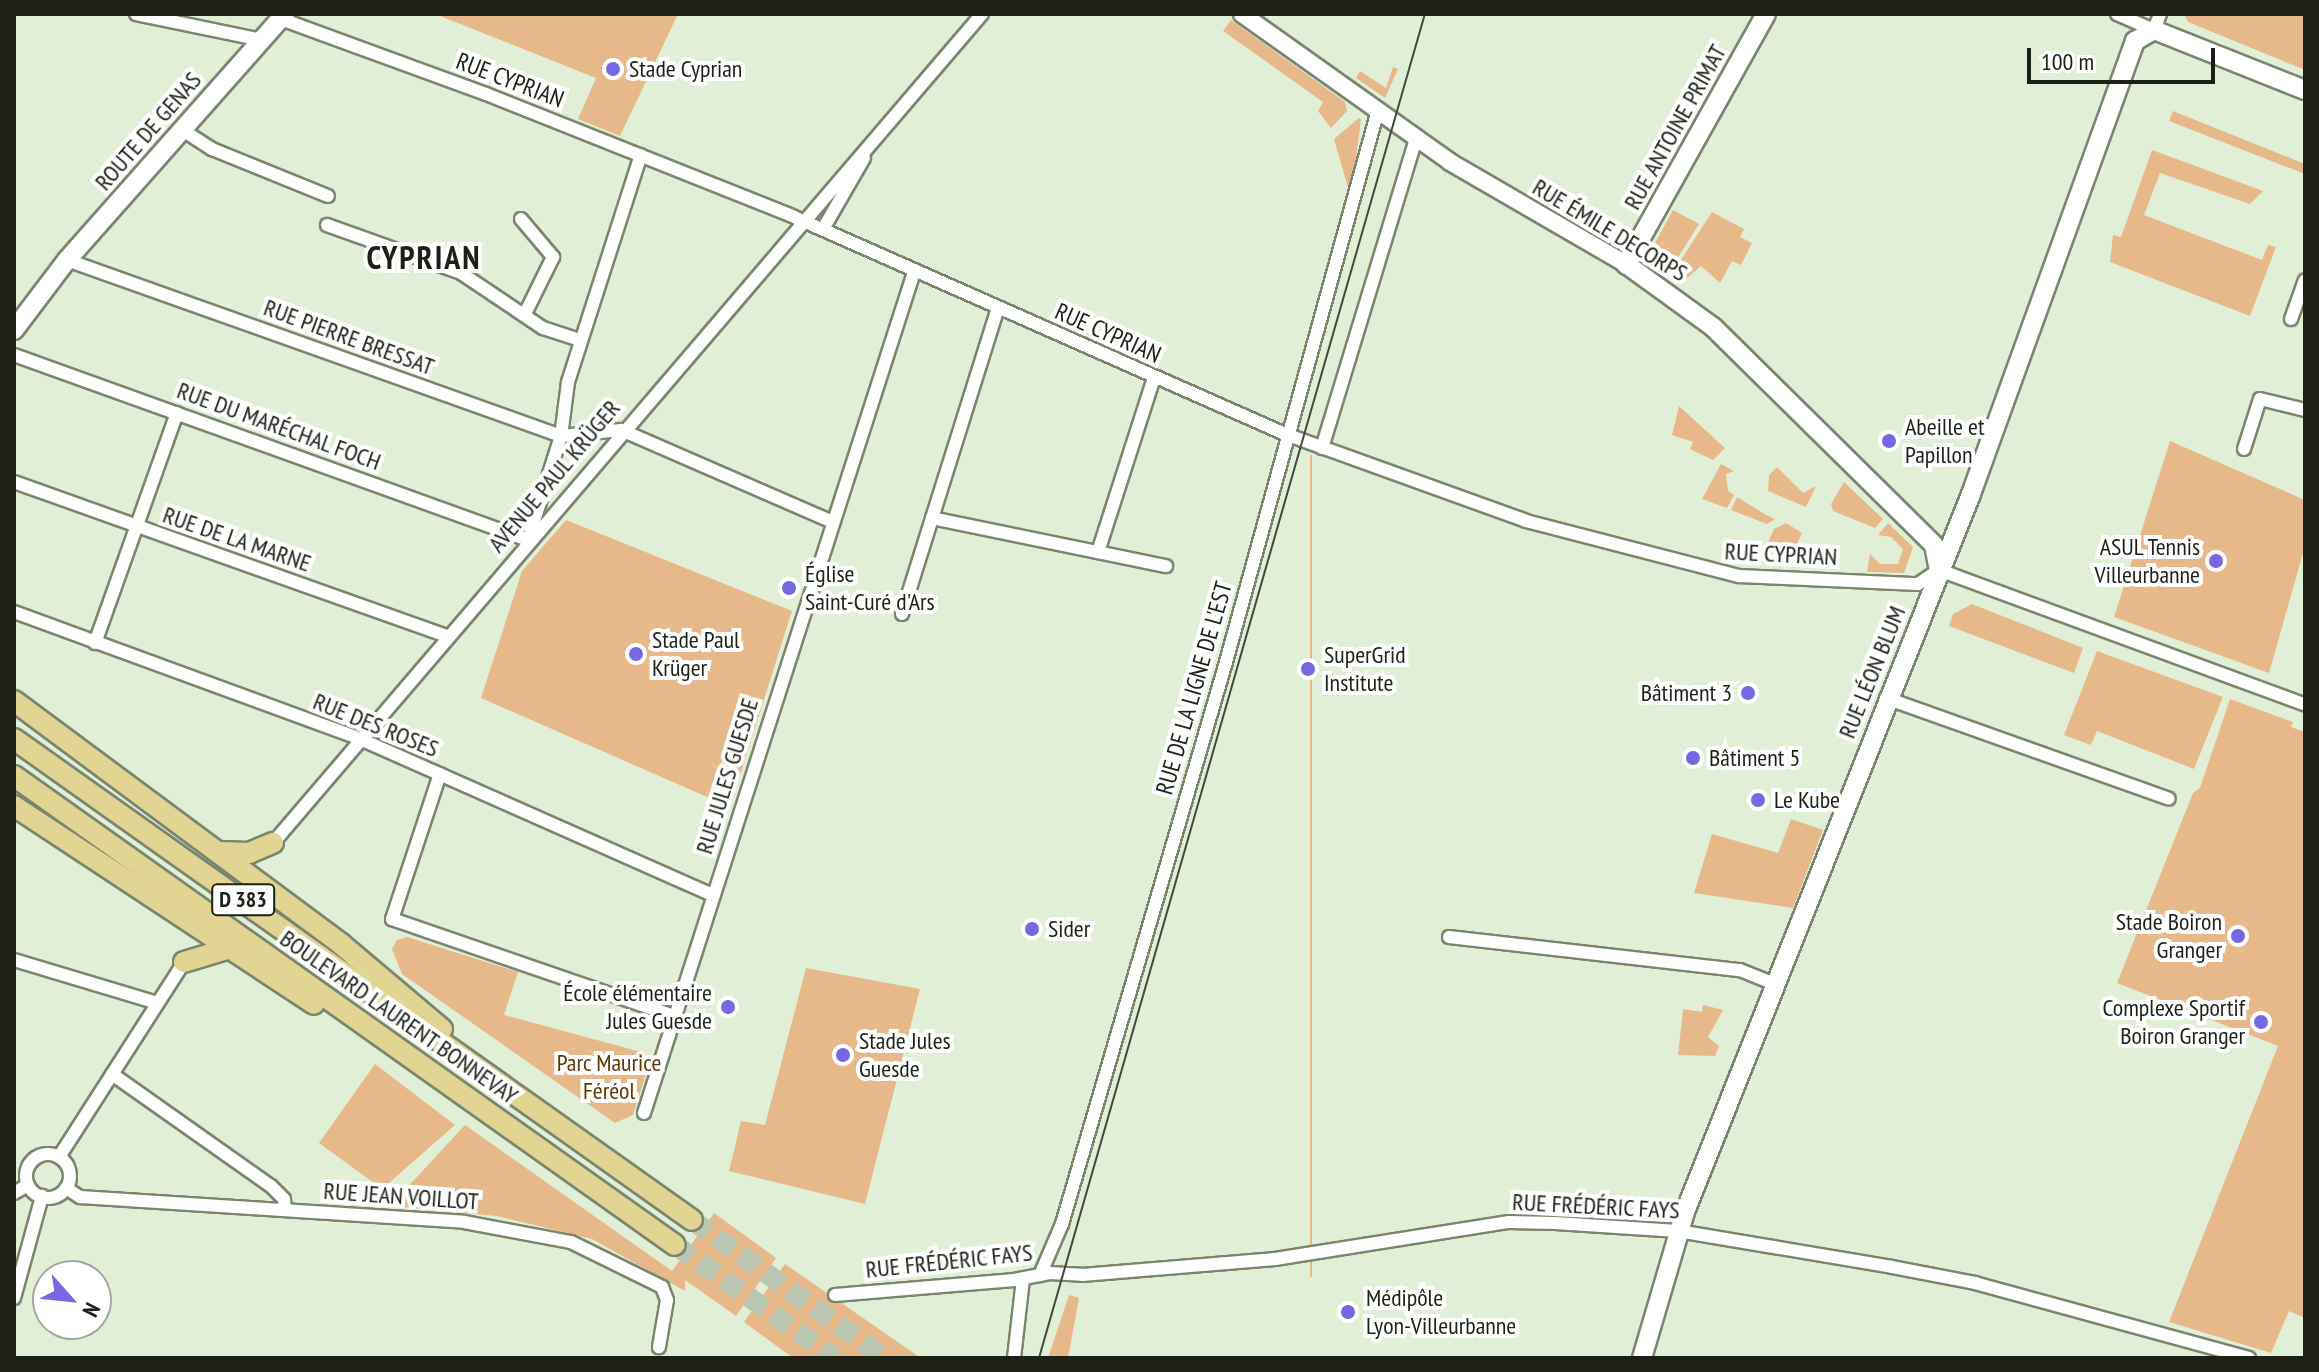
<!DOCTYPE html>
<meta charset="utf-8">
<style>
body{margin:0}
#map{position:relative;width:2319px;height:1372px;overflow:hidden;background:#e2efd7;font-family:"PT Sans Narrow",sans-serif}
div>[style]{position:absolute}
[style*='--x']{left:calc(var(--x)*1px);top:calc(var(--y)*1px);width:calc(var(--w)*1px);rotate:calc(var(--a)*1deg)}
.green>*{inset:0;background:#e7b98a;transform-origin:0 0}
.trunk-tunnel>*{height:20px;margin-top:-10px;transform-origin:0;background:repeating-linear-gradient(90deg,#bac6b1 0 20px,transparent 0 30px)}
.roads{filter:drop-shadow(2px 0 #7a856f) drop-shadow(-2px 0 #7a856f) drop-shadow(0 2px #7a856f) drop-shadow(0 -2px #7a856f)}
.minor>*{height:12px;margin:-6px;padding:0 6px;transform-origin:6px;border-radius:6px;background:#fff}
.minor>.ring{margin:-6px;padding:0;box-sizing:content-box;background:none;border:12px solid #fff;border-radius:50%}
.tertiary>*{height:16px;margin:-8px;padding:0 8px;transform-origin:8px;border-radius:8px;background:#fff}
.secondary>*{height:18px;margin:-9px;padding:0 9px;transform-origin:9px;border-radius:9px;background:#fff}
.trunk>*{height:20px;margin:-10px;padding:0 10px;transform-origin:10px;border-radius:10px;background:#e2d492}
.tram>*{height:2px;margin:-1px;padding:0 1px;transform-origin:1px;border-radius:1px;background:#42483c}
.dots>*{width:22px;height:22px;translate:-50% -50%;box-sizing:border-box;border:4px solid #fff;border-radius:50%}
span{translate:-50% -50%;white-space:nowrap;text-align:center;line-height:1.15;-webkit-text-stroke:8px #fff;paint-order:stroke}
.shield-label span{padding:2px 6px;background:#fff;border:2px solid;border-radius:6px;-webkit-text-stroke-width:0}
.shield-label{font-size:22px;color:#1c2017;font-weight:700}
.poi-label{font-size:24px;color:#1c2017}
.left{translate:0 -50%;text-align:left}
.right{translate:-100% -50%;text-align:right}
.street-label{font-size:24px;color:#1c2017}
.park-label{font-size:24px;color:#5f3800}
.district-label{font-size:32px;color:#1c2017;font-weight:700;letter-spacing:2px}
.frame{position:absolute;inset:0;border:16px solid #1c2017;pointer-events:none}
.north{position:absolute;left:32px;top:1260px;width:80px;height:80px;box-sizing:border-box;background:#fff;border:2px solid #a4a6a2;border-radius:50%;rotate:117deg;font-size:22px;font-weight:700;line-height:32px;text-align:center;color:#1c2017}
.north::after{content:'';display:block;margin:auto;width:28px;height:36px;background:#7767e2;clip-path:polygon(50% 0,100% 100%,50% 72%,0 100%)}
.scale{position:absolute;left:2027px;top:48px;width:188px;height:36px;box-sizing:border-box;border:4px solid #1c2017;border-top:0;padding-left:10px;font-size:24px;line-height:28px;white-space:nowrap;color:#1c2017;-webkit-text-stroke:6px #fff;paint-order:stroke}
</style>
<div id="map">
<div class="green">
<i style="clip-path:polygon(435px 14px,678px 14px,620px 136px,578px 119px,596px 78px)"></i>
<i style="clip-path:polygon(2184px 14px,2305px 14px,2305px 70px,2188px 22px)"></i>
<i style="clip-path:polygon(1231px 20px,1345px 102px,1347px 111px,1331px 128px,1318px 111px,1323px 102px,1223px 31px)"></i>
<i style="clip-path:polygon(1393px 67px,1398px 69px,1385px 98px,1356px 78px,1360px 71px,1386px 88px)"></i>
<i style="clip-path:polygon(2173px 111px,2305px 164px,2305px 174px,2169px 121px)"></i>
<i style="clip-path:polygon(1359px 118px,1361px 119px,1351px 198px,1334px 139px)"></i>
<i style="clip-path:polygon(2152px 150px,2263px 191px,2250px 204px,2160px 173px,2144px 215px,2262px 260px,2268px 245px,2276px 247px,2250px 316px,2110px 262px,2113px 235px,2121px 237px)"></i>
<i style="clip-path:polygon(1673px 210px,1699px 224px,1672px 267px,1659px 259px,1655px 243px)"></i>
<i style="clip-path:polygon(1712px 212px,1744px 229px,1740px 237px,1752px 243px,1741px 265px,1732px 261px,1720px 283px,1701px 266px,1686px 279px,1675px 269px)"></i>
<i style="clip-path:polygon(1679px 406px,1725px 448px,1713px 460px,1690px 449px,1693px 442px,1672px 435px)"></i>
<i style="clip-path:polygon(2170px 441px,2305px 500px,2305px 546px,2269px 673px,2114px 617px)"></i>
<i style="left:1310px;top:455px;width:2px;height:822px"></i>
<i style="clip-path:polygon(1721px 464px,1734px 471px,1726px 474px,1728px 491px,1734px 495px,1727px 508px,1702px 499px)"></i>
<i style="clip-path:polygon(1777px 467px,1803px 493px,1816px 486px,1806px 507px,1768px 491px,1769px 475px)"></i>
<i style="clip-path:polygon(1844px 482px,1883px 519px,1875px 528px,1833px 511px,1831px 504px)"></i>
<i style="clip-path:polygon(1737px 497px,1766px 515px,1775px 519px,1767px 524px,1731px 510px)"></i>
<i style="clip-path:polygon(566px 520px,792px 611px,730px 807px,481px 698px,522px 571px)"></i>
<i style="clip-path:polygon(1786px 523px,1802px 533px,1792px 554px,1783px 557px,1765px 549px,1774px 529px)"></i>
<i style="clip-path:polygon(1888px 523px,1913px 547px,1904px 573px,1867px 572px,1870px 554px,1880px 564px,1898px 564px,1903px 549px,1891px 537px,1878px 535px)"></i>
<i style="clip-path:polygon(1972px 604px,2083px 648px,2074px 673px,1949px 626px,1953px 614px)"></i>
<i style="clip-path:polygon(2097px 651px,2223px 697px,2194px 769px,2097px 731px,2091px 745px,2064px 735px)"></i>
<i style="clip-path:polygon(2230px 699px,2293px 722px,2291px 727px,2305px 732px,2305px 1318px,2289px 1311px,2271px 1353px,2169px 1322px,2278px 1046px,2117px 983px,2193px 793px,2200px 788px)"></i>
<i style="clip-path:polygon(1791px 819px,1823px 830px,1793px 908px,1694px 893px,1712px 834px,1778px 853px)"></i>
<i style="clip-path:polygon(407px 937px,518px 972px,504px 1015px,645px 1053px,643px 1059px,650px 1062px,633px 1115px,615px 1123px,402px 974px,392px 949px,397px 940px)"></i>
<i style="clip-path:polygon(806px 968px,920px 989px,865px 1204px,729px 1171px,741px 1121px,765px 1125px)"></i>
<i style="clip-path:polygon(1703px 1005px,1723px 1010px,1708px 1037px,1719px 1046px,1715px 1056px,1678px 1055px,1683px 1009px,1702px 1012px)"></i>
<i style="clip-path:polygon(375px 1064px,455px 1125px,382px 1189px,319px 1143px)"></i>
<i style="clip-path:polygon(465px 1125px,672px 1271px,714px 1213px,776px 1258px,736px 1316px,685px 1280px,685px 1291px,592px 1239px,497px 1216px,390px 1206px)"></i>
<i style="clip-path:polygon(785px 1264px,921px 1358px,793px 1358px,744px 1322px)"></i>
<i style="clip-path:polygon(1069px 1295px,1079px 1298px,1068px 1358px,1048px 1358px)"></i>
</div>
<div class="trunk-tunnel">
<i style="--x:692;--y:1220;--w:237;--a:35.6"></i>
<i style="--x:675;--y:1245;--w:196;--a:35.2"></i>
</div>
<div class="roads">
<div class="minor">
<i style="--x:136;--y:14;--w:128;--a:11.7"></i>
<i style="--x:2117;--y:14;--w:40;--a:23.4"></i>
<i style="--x:2154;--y:30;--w:17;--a:-69"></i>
<i style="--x:281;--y:19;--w:218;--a:20.1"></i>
<i style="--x:486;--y:94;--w:329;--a:21.7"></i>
<i style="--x:792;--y:216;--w:539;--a:23.85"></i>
<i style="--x:1285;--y:434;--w:256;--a:19.8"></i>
<i style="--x:1526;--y:521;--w:220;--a:14.5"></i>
<i style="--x:1739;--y:576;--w:179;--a:2.6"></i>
<i style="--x:1918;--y:584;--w:25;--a:-34"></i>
<i style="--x:1939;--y:570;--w:390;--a:20.2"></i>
<i style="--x:181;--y:129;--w:37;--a:33"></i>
<i style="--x:212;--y:149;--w:125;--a:22.1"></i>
<i style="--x:521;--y:219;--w:50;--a:49.9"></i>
<i style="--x:553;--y:257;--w:64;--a:116.2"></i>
<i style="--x:327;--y:225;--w:142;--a:19.7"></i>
<i style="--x:461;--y:273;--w:99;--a:33.9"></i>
<i style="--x:543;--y:328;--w:40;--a:18"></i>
<i style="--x:823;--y:229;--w:82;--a:-60"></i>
<i style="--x:67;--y:260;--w:524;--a:19.61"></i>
<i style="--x:561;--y:436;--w:60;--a:-5.7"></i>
<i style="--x:621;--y:430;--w:228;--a:23.5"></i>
<i style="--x:2291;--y:319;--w:41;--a:-70.3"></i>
<i style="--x:14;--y:355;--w:546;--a:19.79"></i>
<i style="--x:528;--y:540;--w:109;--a:-72.4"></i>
<i style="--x:561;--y:436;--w:54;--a:-82.6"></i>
<i style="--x:568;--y:382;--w:238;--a:-72.2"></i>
<i style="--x:1322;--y:448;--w:324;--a:-73.1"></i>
<i style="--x:2244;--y:449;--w:52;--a:-72.3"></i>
<i style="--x:2260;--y:399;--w:46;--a:13.7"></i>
<i style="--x:14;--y:482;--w:459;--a:19.6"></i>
<i style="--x:932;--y:518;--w:239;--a:11.6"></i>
<i style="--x:1098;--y:552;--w:183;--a:-72.2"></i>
<i style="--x:14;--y:612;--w:366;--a:20.1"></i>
<i style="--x:358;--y:738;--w:389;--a:23.9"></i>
<i style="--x:902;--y:614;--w:321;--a:-72.6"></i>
<i style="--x:95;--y:643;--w:244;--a:-70.4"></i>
<i style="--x:1886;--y:698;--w:300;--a:19.6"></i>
<i style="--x:440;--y:774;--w:153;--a:108.3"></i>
<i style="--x:392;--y:919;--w:298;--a:19"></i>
<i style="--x:273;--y:843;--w:1091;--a:-49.46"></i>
<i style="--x:1449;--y:937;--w:293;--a:6.5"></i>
<i style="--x:1740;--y:970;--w:37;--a:22"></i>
<i style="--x:14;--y:960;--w:149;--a:16.7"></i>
<i style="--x:112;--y:1074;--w:194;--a:35.2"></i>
<i style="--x:271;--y:1186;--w:18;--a:45"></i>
<i style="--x:284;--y:1199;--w:11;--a:85"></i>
<i style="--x:644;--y:1113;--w:883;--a:-72.2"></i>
<i class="ring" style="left:26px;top:1154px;width:32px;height:32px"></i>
<i style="--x:59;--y:1157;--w:232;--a:-57.3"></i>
<i style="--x:66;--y:1188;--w:17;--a:33"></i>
<i style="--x:80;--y:1197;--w:385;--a:3.7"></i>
<i style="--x:464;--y:1222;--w:109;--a:10.6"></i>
<i style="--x:571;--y:1242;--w:102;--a:26.3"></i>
<i style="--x:662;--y:1287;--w:14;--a:69"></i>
<i style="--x:667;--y:1300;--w:48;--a:99.7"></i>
<i style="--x:14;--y:1193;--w:16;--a:-30"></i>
<i style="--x:1040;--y:1275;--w:56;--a:-66.7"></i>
<i style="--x:1062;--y:1224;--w:585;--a:-73.73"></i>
<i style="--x:1226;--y:662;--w:573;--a:-74.6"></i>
<i style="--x:835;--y:1295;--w:180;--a:-4.8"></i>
<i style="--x:1014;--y:1280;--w:36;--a:-11"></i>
<i style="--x:1049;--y:1273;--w:33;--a:3"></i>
<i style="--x:1082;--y:1275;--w:194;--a:-4.7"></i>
<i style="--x:1275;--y:1259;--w:237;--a:-9"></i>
<i style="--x:1509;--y:1222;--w:46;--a:1.2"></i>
<i style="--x:1555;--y:1223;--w:123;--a:3.7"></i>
<i style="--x:1678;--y:1231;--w:217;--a:9.5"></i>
<i style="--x:1892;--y:1267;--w:85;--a:10.9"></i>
<i style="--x:1975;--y:1283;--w:284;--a:15.3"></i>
<i style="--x:14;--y:1298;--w:106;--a:-74.6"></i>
<i style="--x:1014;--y:1358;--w:80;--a:-83.5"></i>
</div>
<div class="tertiary">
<i style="--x:1242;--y:14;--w:255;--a:35.4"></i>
<i style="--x:1450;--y:162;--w:203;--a:30.1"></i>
</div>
<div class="secondary">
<i style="--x:1766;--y:14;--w:287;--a:119.2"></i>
<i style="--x:1626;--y:264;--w:107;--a:35.9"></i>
<i style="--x:1713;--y:327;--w:310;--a:44.6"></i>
<i style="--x:1934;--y:545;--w:25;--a:79"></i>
<i style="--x:14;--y:330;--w:88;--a:-52.9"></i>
<i style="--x:67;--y:260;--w:329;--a:-48.5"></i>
<i style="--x:1642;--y:1358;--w:152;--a:-73.6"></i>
<i style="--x:1685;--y:1212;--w:773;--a:-68.28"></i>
<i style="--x:1971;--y:494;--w:482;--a:-70.1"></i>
<i style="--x:2135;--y:41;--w:22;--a:-30"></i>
<i style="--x:2154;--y:30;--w:162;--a:21.7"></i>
</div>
<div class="trunk">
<i style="--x:14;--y:701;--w:407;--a:36.6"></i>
<i style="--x:341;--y:944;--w:132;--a:40.1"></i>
<i style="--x:14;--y:739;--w:831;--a:35.35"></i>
<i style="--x:14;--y:776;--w:810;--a:35.36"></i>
<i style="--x:14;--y:806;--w:359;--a:33.4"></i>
<i style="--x:219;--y:852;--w:30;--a:2"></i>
<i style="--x:249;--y:853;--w:26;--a:-23"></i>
<i style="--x:184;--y:962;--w:45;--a:-16.8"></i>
</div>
</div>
<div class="tram">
<i style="--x:1039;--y:1358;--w:1398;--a:-73.98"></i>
</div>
<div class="dots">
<i style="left:613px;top:69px;background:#7767e2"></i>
<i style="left:1889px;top:441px;background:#7767e2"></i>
<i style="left:2216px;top:561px;background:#7767e2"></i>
<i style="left:789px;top:588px;background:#7767e2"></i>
<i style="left:636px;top:654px;background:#7767e2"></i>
<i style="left:1308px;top:669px;background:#7767e2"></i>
<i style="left:1748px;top:693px;background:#7767e2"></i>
<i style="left:1693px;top:758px;background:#7767e2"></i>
<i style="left:1758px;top:800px;background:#7767e2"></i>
<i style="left:1032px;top:929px;background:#7767e2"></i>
<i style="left:2238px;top:936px;background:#7767e2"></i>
<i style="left:728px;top:1007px;background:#7767e2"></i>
<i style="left:2261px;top:1022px;background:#7767e2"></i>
<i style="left:843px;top:1055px;background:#7767e2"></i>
<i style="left:1348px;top:1312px;background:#7767e2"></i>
</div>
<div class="shield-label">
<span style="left:243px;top:900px">D 383</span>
</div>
<div class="poi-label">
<span class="left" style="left:629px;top:69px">Stade Cyprian</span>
<span class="left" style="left:1905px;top:441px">Abeille et<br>Papillon</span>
<span class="right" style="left:2200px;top:561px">ASUL Tennis<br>Villeurbanne</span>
<span class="left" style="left:805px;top:588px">Église<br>Saint-Curé d'Ars</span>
<span class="left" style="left:652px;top:654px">Stade Paul<br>Krüger</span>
<span class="left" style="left:1324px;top:669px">SuperGrid<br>Institute</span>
<span class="right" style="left:1732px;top:693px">Bâtiment 3</span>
<span class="left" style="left:1709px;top:758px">Bâtiment 5</span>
<span class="left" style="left:1774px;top:800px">Le Kube</span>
<span class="right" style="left:2222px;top:936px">Stade Boiron<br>Granger</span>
<span class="left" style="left:1048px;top:929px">Sider</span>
<span class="right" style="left:712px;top:1007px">École élémentaire<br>Jules Guesde</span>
<span class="right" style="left:2245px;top:1022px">Complexe Sportif<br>Boiron Granger</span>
<span class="left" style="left:859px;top:1055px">Stade Jules<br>Guesde</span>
<span class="left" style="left:1366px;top:1312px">Médipôle<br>Lyon-Villeurbanne</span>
</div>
<div class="street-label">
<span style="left:510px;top:80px;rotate:21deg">RUE CYPRIAN</span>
<span style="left:1675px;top:127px;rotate:-61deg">RUE ANTOINE PRIMAT</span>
<span style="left:148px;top:131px;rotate:-49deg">ROUTE DE GENAS</span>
<span style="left:1610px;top:230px;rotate:31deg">RUE ÉMILE DECORPS</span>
<span style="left:1108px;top:333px;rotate:24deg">RUE CYPRIAN</span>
<span style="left:349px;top:337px;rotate:20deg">RUE PIERRE BRESSAT</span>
<span style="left:279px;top:426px;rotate:20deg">RUE DU MARÉCHAL FOCH</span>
<span style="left:554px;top:476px;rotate:-50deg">AVENUE PAUL KRÜGER</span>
<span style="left:237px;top:539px;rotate:19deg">RUE DE LA MARNE</span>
<span style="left:1781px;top:554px;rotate:3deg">RUE CYPRIAN</span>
<span style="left:1872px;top:672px;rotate:-68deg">RUE LÉON BLUM</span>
<span style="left:1194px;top:688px;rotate:-74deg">RUE DE LA LIGNE DE L'EST</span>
<span style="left:376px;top:725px;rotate:22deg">RUE DES ROSES</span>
<span style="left:727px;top:776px;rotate:-73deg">RUE JULES GUESDE</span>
<span style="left:399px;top:1017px;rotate:35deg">BOULEVARD LAURENT BONNEVAY</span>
<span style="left:401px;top:1196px;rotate:4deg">RUE JEAN VOILLOT</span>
<span style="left:1596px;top:1206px;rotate:3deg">RUE FRÉDÉRIC FAYS</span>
<span style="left:949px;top:1261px;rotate:-6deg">RUE FRÉDÉRIC FAYS</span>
</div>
<div class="park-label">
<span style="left:609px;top:1077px">Parc Maurice<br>Féréol</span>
</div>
<div class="district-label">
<span style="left:424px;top:257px">CYPRIAN</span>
</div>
<div class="frame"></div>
<div class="north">N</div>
<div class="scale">100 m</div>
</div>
